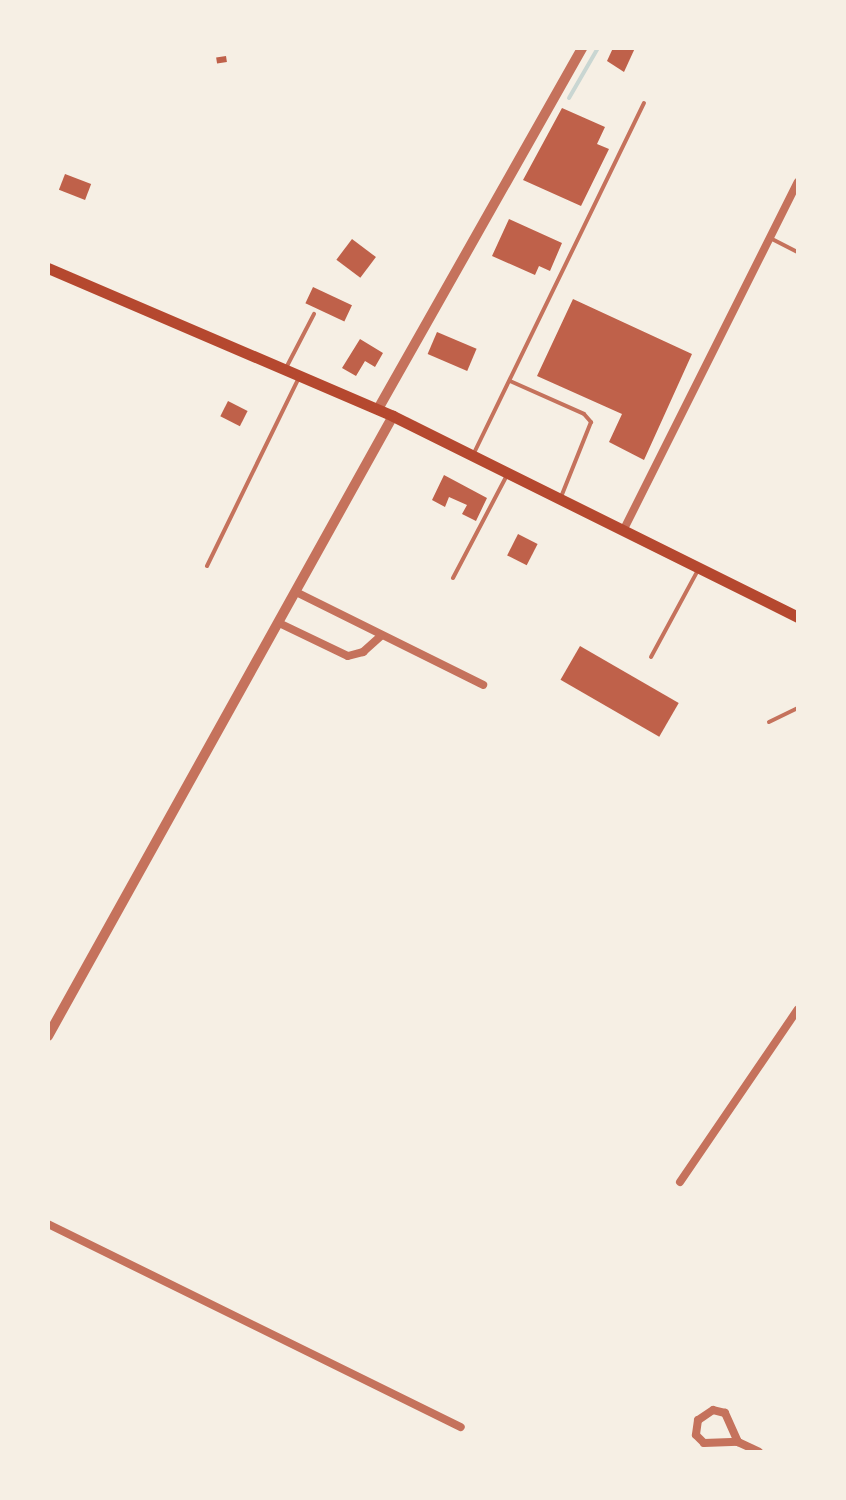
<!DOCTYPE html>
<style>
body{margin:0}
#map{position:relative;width:846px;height:1500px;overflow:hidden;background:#f6efe4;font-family:"Open Sans",sans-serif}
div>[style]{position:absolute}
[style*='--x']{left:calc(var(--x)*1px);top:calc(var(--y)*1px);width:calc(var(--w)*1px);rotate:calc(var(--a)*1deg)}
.stream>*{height:4px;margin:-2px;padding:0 2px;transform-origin:2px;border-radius:2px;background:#c9d6d2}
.building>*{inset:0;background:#bf614a;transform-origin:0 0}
.service>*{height:4px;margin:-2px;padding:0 2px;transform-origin:2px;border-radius:2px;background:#c5725c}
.minor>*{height:8px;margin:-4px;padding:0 4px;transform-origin:4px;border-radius:4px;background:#c5725c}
.tertiary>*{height:10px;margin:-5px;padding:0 5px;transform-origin:5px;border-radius:5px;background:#c5725c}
.secondary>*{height:11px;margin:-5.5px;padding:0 5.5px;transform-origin:5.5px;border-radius:5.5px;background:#b5482f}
span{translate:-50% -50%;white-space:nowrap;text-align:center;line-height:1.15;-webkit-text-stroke:7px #f6efe4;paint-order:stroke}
.frame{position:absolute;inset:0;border:50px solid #f6efe4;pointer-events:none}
</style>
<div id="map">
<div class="stream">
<i style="--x:569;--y:98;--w:58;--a:-59.9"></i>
</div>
<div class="building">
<i style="clip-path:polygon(613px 48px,635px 48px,624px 72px,607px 61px)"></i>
<i style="left:226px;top:56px;width:6px;height:10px;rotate:81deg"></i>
<i style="clip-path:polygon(562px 108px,605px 127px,597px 144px,609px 149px,581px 206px,523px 180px)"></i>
<i style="left:65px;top:174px;width:28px;height:17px;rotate:21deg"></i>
<i style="clip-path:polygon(509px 219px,562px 243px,550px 271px,539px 266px,535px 275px,492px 256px)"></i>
<i style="left:352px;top:239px;width:30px;height:26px;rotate:37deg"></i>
<i style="left:313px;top:287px;width:43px;height:18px;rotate:25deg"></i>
<i style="clip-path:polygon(573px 299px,692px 354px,644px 460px,609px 442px,622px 414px,537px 376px)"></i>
<i style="left:437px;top:332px;width:43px;height:24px;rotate:23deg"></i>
<i style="clip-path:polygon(360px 339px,383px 353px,375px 367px,365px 361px,356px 376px,342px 368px)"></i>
<i style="left:228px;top:401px;width:22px;height:17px;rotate:27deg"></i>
<i style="clip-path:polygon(444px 475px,487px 498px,476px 521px,462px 514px,467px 505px,449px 497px,445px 507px,432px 500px)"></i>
<i style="left:518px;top:534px;width:22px;height:24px;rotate:27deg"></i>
<i style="left:580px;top:646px;width:114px;height:39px;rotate:30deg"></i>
</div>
<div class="service">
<i style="--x:772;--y:239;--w:29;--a:27"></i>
<i style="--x:286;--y:368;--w:61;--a:-62.6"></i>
<i style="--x:510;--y:381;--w:81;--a:24"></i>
<i style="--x:584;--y:414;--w:11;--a:49"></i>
<i style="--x:591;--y:422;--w:81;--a:111.8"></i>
<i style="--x:474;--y:453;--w:389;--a:-64.1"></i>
<i style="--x:207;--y:566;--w:210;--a:-64"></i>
<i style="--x:453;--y:578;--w:116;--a:-62.3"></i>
<i style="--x:651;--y:657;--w:99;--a:-61.6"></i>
<i style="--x:769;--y:722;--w:32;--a:-26"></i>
</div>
<div class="minor">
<i style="--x:624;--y:529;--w:388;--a:-63.4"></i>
<i style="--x:296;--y:592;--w:209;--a:26.4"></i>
<i style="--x:279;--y:623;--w:76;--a:25.6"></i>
<i style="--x:348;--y:656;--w:16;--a:-15"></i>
<i style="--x:363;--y:652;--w:24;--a:-42"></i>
<i style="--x:680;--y:1182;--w:209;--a:-55.7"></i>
<i style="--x:48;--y:1224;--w:460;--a:26.2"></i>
<i style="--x:738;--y:1442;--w:32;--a:-114"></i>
<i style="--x:725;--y:1413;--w:12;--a:-166"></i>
<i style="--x:713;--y:1410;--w:18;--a:146"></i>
<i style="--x:698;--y:1420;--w:15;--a:98"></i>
<i style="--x:696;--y:1435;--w:11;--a:45"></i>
<i style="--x:704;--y:1443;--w:34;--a:-2"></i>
<i style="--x:738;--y:1442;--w:23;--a:25"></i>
</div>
<div class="tertiary">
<i style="--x:378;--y:409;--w:415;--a:-60.5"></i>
<i style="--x:48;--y:1036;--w:710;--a:-60.91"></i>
</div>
<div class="secondary">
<i style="--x:48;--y:268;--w:375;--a:23.2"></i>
<i style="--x:393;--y:416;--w:452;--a:26.4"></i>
</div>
<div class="frame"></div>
</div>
